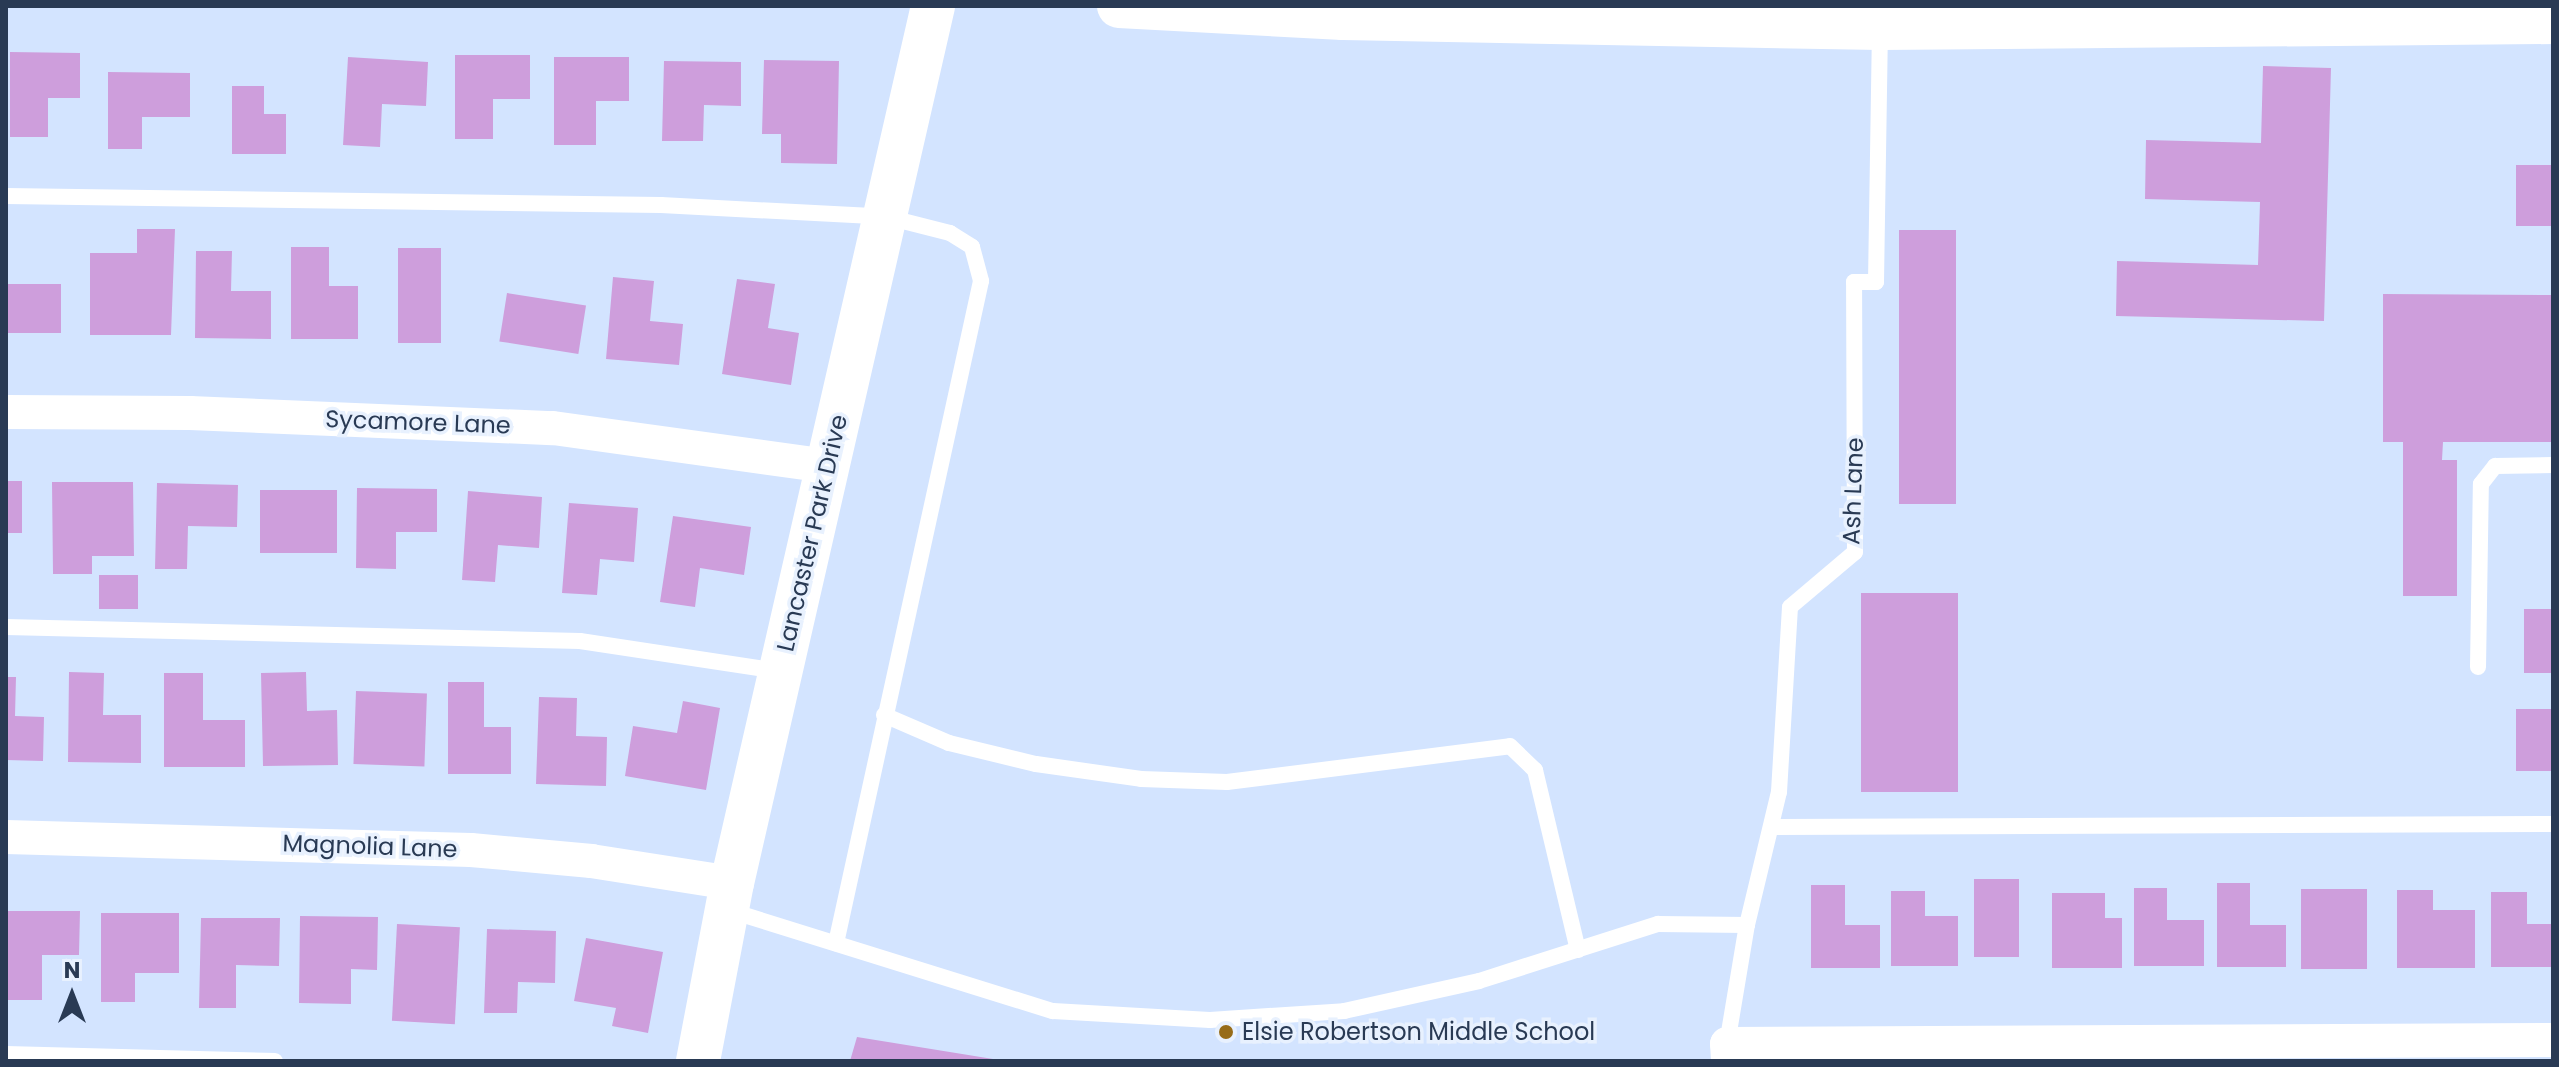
<!DOCTYPE html>
<style>
body{margin:0}
#map{position:relative;width:2559px;height:1067px;overflow:hidden;background:#d3e4ff;font-family:Poppins,sans-serif}
div>[style]{position:absolute}
[style*='--x']{left:calc(var(--x)*1px);top:calc(var(--y)*1px);width:calc(var(--w)*1px);rotate:calc(var(--a)*1deg)}
.building>*{inset:0;background:#ce9edc;transform-origin:0 0}
.lane>*{height:16px;margin:-8px;padding:0 8px;transform-origin:8px;border-radius:8px;background:#fff}
.street>*{height:34px;margin:-17px;padding:0 17px;transform-origin:17px;border-radius:17px;background:#fff}
.secondary>*{height:44px;margin:-22px;padding:0 22px;transform-origin:22px;border-radius:22px;background:#fff}
.dots>*{width:22px;height:22px;translate:-50% -50%;box-sizing:border-box;border:4px solid #e8f1fe;border-radius:50%}
span{translate:-50% -50%;white-space:nowrap;text-align:center;line-height:1.15;-webkit-text-stroke:7px #e8f1fe;paint-order:stroke}
.street-label{font-size:24px;color:#293a54}
.poi-label{font-size:24px;color:#293a54}
.left{translate:0 -50%;text-align:left}
.frame{position:absolute;inset:0;border:8px solid #293a54;pointer-events:none}
.north{position:absolute;left:32px;top:955px;width:80px;height:80px;-webkit-text-stroke:6px #e8f1fe;paint-order:stroke;rotate:0deg;font-size:22px;font-weight:700;line-height:32px;text-align:center;color:#293a54}
.north::after{content:'';display:block;margin:auto;width:28px;height:36px;background:#293a54;clip-path:polygon(50% 0,100% 100%,50% 72%,0 100%)}
</style>
<div id="map">
<div class="building">
<i style="clip-path:polygon(10px 52px,80px 53px,80px 98px,48px 98px,48px 137px,10px 137px)"></i>
<i style="clip-path:polygon(455px 55px,530px 55px,530px 99px,493px 99px,493px 139px,455px 139px)"></i>
<i style="clip-path:polygon(348px 57px,428px 62px,426px 106px,382px 104px,380px 147px,343px 145px)"></i>
<i style="clip-path:polygon(554px 57px,629px 57px,629px 101px,596px 101px,596px 145px,554px 145px)"></i>
<i style="clip-path:polygon(764px 60px,839px 61px,837px 164px,781px 163px,781px 134px,762px 134px)"></i>
<i style="clip-path:polygon(664px 61px,741px 62px,741px 106px,704px 105px,703px 141px,662px 141px)"></i>
<i style="clip-path:polygon(2263px 66px,2331px 68px,2324px 321px,2116px 316px,2117px 261px,2258px 265px,2260px 202px,2145px 199px,2146px 140px,2261px 143px)"></i>
<i style="clip-path:polygon(108px 72px,190px 73px,190px 117px,142px 117px,142px 149px,108px 149px)"></i>
<i style="clip-path:polygon(232px 86px,264px 86px,264px 114px,286px 114px,286px 154px,232px 154px)"></i>
<i style="left:2516px;top:165px;width:37px;height:61px"></i>
<i style="clip-path:polygon(137px 229px,175px 229px,171px 335px,90px 335px,90px 253px,137px 253px)"></i>
<i style="left:1899px;top:230px;width:57px;height:274px"></i>
<i style="clip-path:polygon(291px 247px,329px 247px,329px 286px,358px 286px,358px 339px,291px 339px)"></i>
<i style="left:398px;top:248px;width:43px;height:95px"></i>
<i style="clip-path:polygon(196px 251px,232px 251px,231px 291px,271px 291px,271px 339px,195px 338px)"></i>
<i style="clip-path:polygon(613px 277px,654px 281px,650px 321px,683px 324px,679px 365px,606px 359px)"></i>
<i style="clip-path:polygon(737px 279px,775px 284px,768px 328px,799px 333px,791px 385px,722px 374px)"></i>
<i style="left:6px;top:284px;width:55px;height:49px"></i>
<i style="left:507px;top:293px;width:80px;height:49px;rotate:9deg"></i>
<i style="clip-path:polygon(2383px 294px,2553px 295px,2553px 442px,2443px 442px,2442px 460px,2457px 460px,2457px 596px,2403px 596px,2403px 442px,2383px 442px)"></i>
<i style="left:6px;top:481px;width:16px;height:52px"></i>
<i style="clip-path:polygon(52px 482px,133px 482px,134px 556px,92px 556px,92px 574px,53px 574px)"></i>
<i style="clip-path:polygon(157px 483px,238px 485px,237px 527px,188px 526px,187px 569px,155px 569px)"></i>
<i style="clip-path:polygon(357px 488px,437px 489px,437px 532px,396px 532px,396px 569px,356px 568px)"></i>
<i style="left:260px;top:490px;width:77px;height:63px"></i>
<i style="clip-path:polygon(468px 491px,542px 497px,539px 548px,498px 545px,495px 582px,462px 580px)"></i>
<i style="clip-path:polygon(569px 503px,638px 508px,634px 562px,600px 559px,597px 595px,562px 593px)"></i>
<i style="clip-path:polygon(673px 516px,751px 527px,744px 575px,700px 568px,695px 607px,660px 602px)"></i>
<i style="left:99px;top:575px;width:39px;height:34px"></i>
<i style="left:1861px;top:593px;width:97px;height:199px"></i>
<i style="left:2524px;top:609px;width:29px;height:64px"></i>
<i style="clip-path:polygon(69px 672px,104px 673px,103px 715px,141px 715px,141px 763px,68px 762px)"></i>
<i style="clip-path:polygon(306px 672px,307px 711px,337px 710px,338px 765px,263px 766px,261px 673px)"></i>
<i style="clip-path:polygon(164px 673px,203px 673px,203px 720px,245px 720px,245px 767px,164px 767px)"></i>
<i style="clip-path:polygon(6px 677px,16px 677px,15px 716px,44px 717px,43px 761px,6px 760px)"></i>
<i style="clip-path:polygon(448px 682px,484px 682px,484px 727px,511px 727px,511px 774px,448px 774px)"></i>
<i style="left:356px;top:691px;width:71px;height:73px;rotate:2deg"></i>
<i style="clip-path:polygon(539px 697px,577px 698px,576px 736px,607px 737px,606px 786px,536px 784px)"></i>
<i style="clip-path:polygon(683px 701px,720px 708px,706px 790px,625px 776px,633px 726px,677px 733px)"></i>
<i style="left:2516px;top:709px;width:37px;height:62px"></i>
<i style="left:1974px;top:879px;width:45px;height:78px"></i>
<i style="clip-path:polygon(2217px 883px,2250px 883px,2250px 925px,2286px 925px,2286px 967px,2217px 967px)"></i>
<i style="clip-path:polygon(1811px 885px,1845px 885px,1845px 925px,1880px 925px,1880px 968px,1811px 968px)"></i>
<i style="clip-path:polygon(2134px 888px,2167px 888px,2167px 920px,2204px 920px,2204px 966px,2134px 966px)"></i>
<i style="left:2301px;top:889px;width:66px;height:80px"></i>
<i style="clip-path:polygon(2397px 890px,2433px 890px,2433px 910px,2475px 910px,2475px 968px,2397px 968px)"></i>
<i style="clip-path:polygon(1891px 891px,1925px 891px,1925px 916px,1958px 916px,1958px 966px,1891px 966px)"></i>
<i style="clip-path:polygon(2491px 892px,2527px 892px,2527px 924px,2553px 924px,2553px 967px,2491px 967px)"></i>
<i style="clip-path:polygon(2052px 893px,2105px 893px,2105px 918px,2122px 918px,2122px 968px,2052px 968px)"></i>
<i style="clip-path:polygon(6px 911px,80px 911px,79px 955px,42px 955px,42px 1000px,6px 1000px)"></i>
<i style="clip-path:polygon(101px 913px,179px 913px,179px 973px,135px 973px,135px 1002px,101px 1002px)"></i>
<i style="clip-path:polygon(300px 916px,378px 917px,377px 970px,351px 969px,351px 1004px,299px 1003px)"></i>
<i style="clip-path:polygon(201px 918px,280px 918px,279px 966px,236px 965px,236px 1008px,199px 1008px)"></i>
<i style="left:397px;top:924px;width:63px;height:97px;rotate:3deg"></i>
<i style="clip-path:polygon(487px 929px,556px 931px,555px 983px,518px 982px,517px 1013px,484px 1013px)"></i>
<i style="clip-path:polygon(586px 938px,663px 952px,648px 1033px,612px 1026px,616px 1008px,574px 1001px)"></i>
<i style="clip-path:polygon(857px 1037px,993px 1059px,993px 1061px,850px 1061px)"></i>
</div>
<div class="lane">
<i style="--x:6;--y:196;--w:655;--a:0.79"></i>
<i style="--x:661;--y:205;--w:226;--a:3"></i>
<i style="--x:887;--y:217;--w:65;--a:14.3"></i>
<i style="--x:950;--y:233;--w:26;--a:32"></i>
<i style="--x:972;--y:247;--w:35;--a:75"></i>
<i style="--x:981;--y:281;--w:678;--a:102.35"></i>
<i style="--x:6;--y:627;--w:574;--a:1.4"></i>
<i style="--x:580;--y:641;--w:200;--a:8.6"></i>
<i style="--x:2478;--y:667;--w:183;--a:-89.1"></i>
<i style="--x:2481;--y:484;--w:23;--a:-52"></i>
<i style="--x:2495;--y:466;--w:58;--a:-1"></i>
<i style="--x:884;--y:715;--w:71;--a:23.3"></i>
<i style="--x:949;--y:743;--w:89;--a:13.6"></i>
<i style="--x:1036;--y:764;--w:106;--a:8.1"></i>
<i style="--x:1141;--y:779;--w:86;--a:2"></i>
<i style="--x:1227;--y:782;--w:285;--a:-7.2"></i>
<i style="--x:1510;--y:746;--w:35;--a:44"></i>
<i style="--x:1535;--y:770;--w:185;--a:76.6"></i>
<i style="--x:1772;--y:827;--w:781;--a:-0.22"></i>
<i style="--x:728;--y:910;--w:340;--a:17.3"></i>
<i style="--x:1053;--y:1011;--w:157;--a:3.3"></i>
<i style="--x:1210;--y:1020;--w:134;--a:-3.8"></i>
<i style="--x:1344;--y:1011;--w:138;--a:-12.5"></i>
<i style="--x:1479;--y:981;--w:188;--a:-17.7"></i>
<i style="--x:1658;--y:924;--w:89;--a:0.6"></i>
<i style="--x:1727;--y:1044;--w:121;--a:-80.5"></i>
<i style="--x:1747;--y:925;--w:137;--a:-76.5"></i>
<i style="--x:1779;--y:792;--w:185;--a:-86.6"></i>
<i style="--x:1790;--y:607;--w:85;--a:-40.2"></i>
<i style="--x:1855;--y:552;--w:270;--a:-90.2"></i>
<i style="--x:1854;--y:282;--w:22;--a:0"></i>
<i style="--x:1876;--y:282;--w:254;--a:-89.1"></i>
<i style="--x:6;--y:1054;--w:269;--a:1.5"></i>
</div>
<div class="street">
<i style="--x:6;--y:412;--w:184;--a:0.3"></i>
<i style="--x:190;--y:413;--w:363;--a:2.4"></i>
<i style="--x:553;--y:428;--w:276;--a:7.9"></i>
<i style="--x:6;--y:837;--w:465;--a:1.6"></i>
<i style="--x:471;--y:850;--w:121;--a:5.2"></i>
<i style="--x:591;--y:861;--w:143;--a:8.9"></i>
<i style="--x:1728;--y:1061;--w:17;--a:-93"></i>
<i style="--x:1727;--y:1044;--w:826;--a:-0.28"></i>
</div>
<div class="secondary">
<i style="--x:1119;--y:6;--w:224;--a:3.1"></i>
<i style="--x:1343;--y:18;--w:537;--a:1.07"></i>
<i style="--x:1880;--y:28;--w:673;--a:-0.51"></i>
<i style="--x:698;--y:1061;--w:181;--a:-79.2"></i>
<i style="--x:732;--y:883;--w:900;--a:-77.09"></i>
</div>
<div class="dots">
<i style="left:1226px;top:1032px;background:#976c19"></i>
</div>
<div class="street-label">
<span style="left:418px;top:422px;rotate:2deg">Sycamore Lane</span>
<span style="left:1853px;top:491px;rotate:-88deg">Ash Lane</span>
<span style="left:812px;top:533px;rotate:-77deg">Lancaster Park Drive</span>
<span style="left:370px;top:846px;rotate:2deg">Magnolia Lane</span>
</div>
<div class="poi-label">
<span class="left" style="left:1242px;top:1032px">Elsie Robertson Middle School</span>
</div>
<div class="frame"></div>
<div class="north">N</div>
</div>
